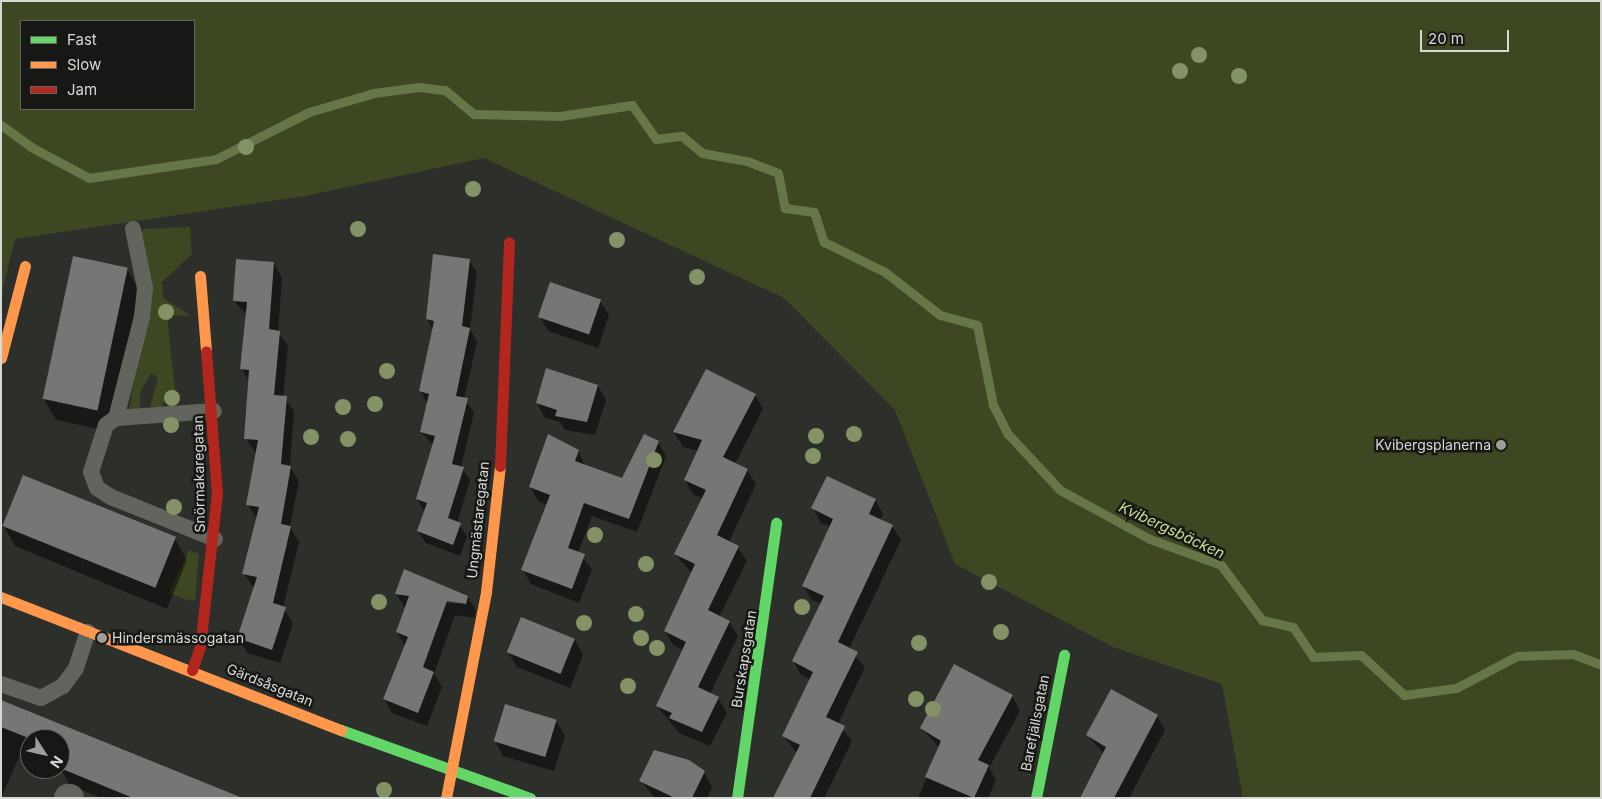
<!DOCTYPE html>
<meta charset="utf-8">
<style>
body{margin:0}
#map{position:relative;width:1602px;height:799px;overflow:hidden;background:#2d2f2b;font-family:Inter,sans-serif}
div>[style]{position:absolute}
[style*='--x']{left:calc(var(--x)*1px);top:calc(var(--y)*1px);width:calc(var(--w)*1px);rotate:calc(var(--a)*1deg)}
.green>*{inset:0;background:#3d4822}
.shadow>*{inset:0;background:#0007}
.stream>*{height:9px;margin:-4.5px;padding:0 4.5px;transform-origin:4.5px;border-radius:4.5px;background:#677647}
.building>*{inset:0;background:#767774;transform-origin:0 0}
.lane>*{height:16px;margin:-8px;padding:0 8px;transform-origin:8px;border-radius:8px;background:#62655d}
.street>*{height:28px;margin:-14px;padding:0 14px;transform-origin:14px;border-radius:14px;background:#62655d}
.fast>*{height:11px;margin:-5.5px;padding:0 5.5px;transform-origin:5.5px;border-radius:5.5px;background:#63d668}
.slow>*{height:11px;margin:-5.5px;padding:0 5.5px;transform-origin:5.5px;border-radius:5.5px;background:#ff974d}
.jam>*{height:11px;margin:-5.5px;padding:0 5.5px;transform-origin:5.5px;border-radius:5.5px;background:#b3261e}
.trees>*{width:16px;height:16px;margin:-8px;border-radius:50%;background:#849365}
.dots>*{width:14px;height:14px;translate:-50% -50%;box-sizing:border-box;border:2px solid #171815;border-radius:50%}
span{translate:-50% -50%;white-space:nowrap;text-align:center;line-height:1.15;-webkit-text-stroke:5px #171815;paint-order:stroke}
.poi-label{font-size:14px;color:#d7d9d5}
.right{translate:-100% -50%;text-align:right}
.left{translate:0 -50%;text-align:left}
.street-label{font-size:14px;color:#d7d9d5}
.water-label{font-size:15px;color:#c7df91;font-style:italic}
.frame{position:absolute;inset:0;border:2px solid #d7d9d5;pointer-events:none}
.legend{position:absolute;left:20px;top:20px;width:175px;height:90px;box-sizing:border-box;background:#171815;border:1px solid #646562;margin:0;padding:6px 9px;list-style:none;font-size:15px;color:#d7d9d5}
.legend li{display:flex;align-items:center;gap:10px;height:25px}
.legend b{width:25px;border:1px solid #646562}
.north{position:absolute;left:20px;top:729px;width:50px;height:50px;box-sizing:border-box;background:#171815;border:1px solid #646562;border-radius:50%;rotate:125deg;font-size:14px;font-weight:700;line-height:20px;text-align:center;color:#d7d9d5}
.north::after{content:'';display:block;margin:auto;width:18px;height:22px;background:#9c9e9a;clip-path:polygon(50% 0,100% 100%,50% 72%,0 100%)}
.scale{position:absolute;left:1420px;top:30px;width:89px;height:22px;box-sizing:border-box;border:2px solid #d7d9d5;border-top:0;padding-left:6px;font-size:15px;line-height:18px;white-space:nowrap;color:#d7d9d5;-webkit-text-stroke:4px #171815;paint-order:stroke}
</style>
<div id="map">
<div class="green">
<i style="clip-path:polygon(evenodd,1px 1px,1601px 1px,1601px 798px,1243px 798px,1222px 684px,1113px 647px,955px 564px,895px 410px,784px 298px,484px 158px,305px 196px,15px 239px,1px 296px,1px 1px,21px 21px,194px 21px,194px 109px,21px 109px,21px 21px)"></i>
<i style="clip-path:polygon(190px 227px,192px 254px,162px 282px,163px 298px,191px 316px,167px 315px,175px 392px,167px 394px,162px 407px,150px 407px,158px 378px,151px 373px,140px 393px,140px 408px,129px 410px,142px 333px,141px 233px,144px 229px)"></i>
<i style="clip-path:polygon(189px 550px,199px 554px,195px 600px,190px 601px,169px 593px)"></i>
</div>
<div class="shadow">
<i style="clip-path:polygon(74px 257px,127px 269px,139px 290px,109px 431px,56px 420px,44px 399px)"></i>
<i style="clip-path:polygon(469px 260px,477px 272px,470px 329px,477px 342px,464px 399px,474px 412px,461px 467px,470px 480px,457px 523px,467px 536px,460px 556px,426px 543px,418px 531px,424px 511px,417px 499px,433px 445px,421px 432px,428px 404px,420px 391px,433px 330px,427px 319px)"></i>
<i style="clip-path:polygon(274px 263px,282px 278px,278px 332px,288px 346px,283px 397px,294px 411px,290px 467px,299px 481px,290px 527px,299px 542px,283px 608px,293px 623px,280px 663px,247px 653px,239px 638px,255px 589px,244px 574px,257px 519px,248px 505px,257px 454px,246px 439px,250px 383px,242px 369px,247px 315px,234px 301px)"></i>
<i style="clip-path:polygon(600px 301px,609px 315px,598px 348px,548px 331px,540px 317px)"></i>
<i style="clip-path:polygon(706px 370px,755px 395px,763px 409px,735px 464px,747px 470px,756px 484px,729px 542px,738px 547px,747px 561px,719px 617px,729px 622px,738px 636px,710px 694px,718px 698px,727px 713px,710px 746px,679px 733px,657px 706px,684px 650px,673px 645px,665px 631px,692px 573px,675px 554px,703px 499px,693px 494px,685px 480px,699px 451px,683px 447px,674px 432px)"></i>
<i style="clip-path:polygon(598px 386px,606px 400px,595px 435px,565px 430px,560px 422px,545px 418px,537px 403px)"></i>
<i style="clip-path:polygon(658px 442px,666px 456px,637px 532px,592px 516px,578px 553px,592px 569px,579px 603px,531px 584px,523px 570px,548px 505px,538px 501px,530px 487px,578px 450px,585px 466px,622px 480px)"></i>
<i style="clip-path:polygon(875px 500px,883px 514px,880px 520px,892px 526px,901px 540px,849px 649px,865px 667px,838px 724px,852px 741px,824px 798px,774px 798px,797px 753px,783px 736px,811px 680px,801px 675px,793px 661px,822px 604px,812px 600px,803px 586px,831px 527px,821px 523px,813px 508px)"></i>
<i style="clip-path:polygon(3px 525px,175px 539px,187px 560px,167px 609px,15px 546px)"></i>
<i style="clip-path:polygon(evenodd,396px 594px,468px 597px,476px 611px,474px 618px,455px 615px,434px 674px,442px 687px,427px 726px,392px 713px,384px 699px,405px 646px,397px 632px,405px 608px,396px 594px,441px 599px,457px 601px,460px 604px,441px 602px,441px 599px)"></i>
<i style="clip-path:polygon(522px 619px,575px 640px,583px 655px,570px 688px,517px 667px,508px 652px)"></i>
<i style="clip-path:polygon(1111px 691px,1157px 716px,1165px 730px,1129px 798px,1082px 798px,1104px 754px,1087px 735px)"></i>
<i style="clip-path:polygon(1012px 696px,1020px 711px,989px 768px,996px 780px,988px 798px,918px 798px,939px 748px,922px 728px)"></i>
<i style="clip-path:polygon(1px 702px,234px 798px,101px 798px,70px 785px,60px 768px,60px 739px,30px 739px,30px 751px,23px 748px,1px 798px)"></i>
<i style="clip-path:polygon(556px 721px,565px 736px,554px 771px,503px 756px,495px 741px)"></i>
<i style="clip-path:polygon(704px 772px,712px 787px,707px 798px,655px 798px,641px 781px)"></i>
</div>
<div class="stream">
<i style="--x:1;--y:125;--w:37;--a:36"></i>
<i style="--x:31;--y:147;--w:66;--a:28.1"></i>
<i style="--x:89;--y:178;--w:128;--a:-8.5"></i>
<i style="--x:216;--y:159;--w:104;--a:-26.8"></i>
<i style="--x:309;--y:112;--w:68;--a:-16.3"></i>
<i style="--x:374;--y:93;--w:45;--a:-7.6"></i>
<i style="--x:419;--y:87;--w:26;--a:7"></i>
<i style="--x:445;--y:90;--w:38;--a:40"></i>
<i style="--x:474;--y:114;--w:86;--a:1.3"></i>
<i style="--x:560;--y:116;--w:73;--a:-8.7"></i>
<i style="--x:632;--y:105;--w:42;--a:54.8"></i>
<i style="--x:656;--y:139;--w:26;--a:-7"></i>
<i style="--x:682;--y:136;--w:26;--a:40"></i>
<i style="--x:702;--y:153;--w:46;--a:10.1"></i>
<i style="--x:747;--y:161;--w:33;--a:21"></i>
<i style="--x:778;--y:173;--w:36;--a:79"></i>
<i style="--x:785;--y:208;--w:29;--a:8"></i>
<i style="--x:814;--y:212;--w:32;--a:72"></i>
<i style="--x:824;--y:242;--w:68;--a:26.2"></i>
<i style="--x:885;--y:272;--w:70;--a:38"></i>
<i style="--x:940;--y:315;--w:38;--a:15"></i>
<i style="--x:977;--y:325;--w:82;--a:78.7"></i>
<i style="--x:993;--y:405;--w:33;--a:63"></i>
<i style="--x:1008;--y:434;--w:76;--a:47.1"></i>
<i style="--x:1060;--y:490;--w:102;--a:28.6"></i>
<i style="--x:1150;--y:539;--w:76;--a:20.1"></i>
<i style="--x:1221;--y:565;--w:69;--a:53.3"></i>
<i style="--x:1262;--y:620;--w:32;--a:13"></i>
<i style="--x:1293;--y:627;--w:36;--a:56"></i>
<i style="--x:1313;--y:657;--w:48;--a:-2.4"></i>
<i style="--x:1361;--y:655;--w:59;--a:42.9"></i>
<i style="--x:1404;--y:695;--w:52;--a:-7.7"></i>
<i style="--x:1456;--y:688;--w:69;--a:-27.7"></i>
<i style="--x:1517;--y:656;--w:56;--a:-2"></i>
<i style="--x:1573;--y:654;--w:30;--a:21"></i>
</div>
<div class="building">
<i style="clip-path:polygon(433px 254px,470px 259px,462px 326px,470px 328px,456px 396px,468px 398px,452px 464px,464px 467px,448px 518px,461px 523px,453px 545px,417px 531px,427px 503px,416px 499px,435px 436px,420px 432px,429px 394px,419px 391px,434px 321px,426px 319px)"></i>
<i style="left:73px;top:256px;width:56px;height:146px;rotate:12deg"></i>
<i style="clip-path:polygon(236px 259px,274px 262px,269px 329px,280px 331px,274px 395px,287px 396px,281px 464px,291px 466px,281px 524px,291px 526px,273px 603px,286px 607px,272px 650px,237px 638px,257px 577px,242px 574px,259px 507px,246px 505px,258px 440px,244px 439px,249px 370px,240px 369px,247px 302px,233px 301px)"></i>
<i style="left:550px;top:282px;width:54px;height:37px;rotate:19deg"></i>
<i style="clip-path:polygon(546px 368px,598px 385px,587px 422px,555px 416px,557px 410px,536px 403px)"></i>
<i style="clip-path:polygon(706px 369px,756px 394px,723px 457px,748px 469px,717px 535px,739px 546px,708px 610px,730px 621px,698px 687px,719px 697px,702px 732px,669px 718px,672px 713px,656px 706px,686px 642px,664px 631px,695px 564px,674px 554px,706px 490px,684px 480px,702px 440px,673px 432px)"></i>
<i style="clip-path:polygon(548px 434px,579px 450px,575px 461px,622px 478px,644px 434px,659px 441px,629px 519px,584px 503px,568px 548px,585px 554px,572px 589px,521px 570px,550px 495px,529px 487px)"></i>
<i style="left:23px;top:475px;width:165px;height:55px;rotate:22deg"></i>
<i style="clip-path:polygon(827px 476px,876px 499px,869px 514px,893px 525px,838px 642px,858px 652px,826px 717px,845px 726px,810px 798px,773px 798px,800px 745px,782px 736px,813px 672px,792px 661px,824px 596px,802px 586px,833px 519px,811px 508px)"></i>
<i style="clip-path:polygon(404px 569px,468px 596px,466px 604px,447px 601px,423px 667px,434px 672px,418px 713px,383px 699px,408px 637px,396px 632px,409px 596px,395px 594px)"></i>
<i style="left:521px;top:617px;width:58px;height:38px;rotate:22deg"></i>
<i style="clip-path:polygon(954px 664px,1013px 695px,978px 760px,989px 765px,974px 798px,925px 777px,941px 741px,920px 728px)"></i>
<i style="clip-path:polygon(1111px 689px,1158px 715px,1114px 798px,1080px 798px,1106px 747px,1086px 735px)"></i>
<i style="clip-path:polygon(1px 700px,240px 797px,240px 798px,133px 798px,60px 768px,60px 739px,31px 739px,1px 727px)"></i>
<i style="left:505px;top:704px;width:54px;height:39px;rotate:17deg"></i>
<i style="clip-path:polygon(654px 750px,689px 760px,705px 771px,692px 798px,675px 798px,639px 781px)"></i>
</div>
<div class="lane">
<i style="--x:133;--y:229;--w:60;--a:78.5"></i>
<i style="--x:145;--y:288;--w:29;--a:96"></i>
<i style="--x:142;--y:317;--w:104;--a:104.4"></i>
<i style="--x:116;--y:418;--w:12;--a:145"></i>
<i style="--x:106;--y:425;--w:49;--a:107.7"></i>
<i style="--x:91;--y:472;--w:17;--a:69"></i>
<i style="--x:97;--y:488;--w:17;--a:33"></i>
<i style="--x:111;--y:497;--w:112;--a:22"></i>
<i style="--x:116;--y:418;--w:98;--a:-4.1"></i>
<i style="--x:1;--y:684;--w:42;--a:19.3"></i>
<i style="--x:41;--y:698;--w:25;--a:-29"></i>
<i style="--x:63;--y:686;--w:22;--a:-54"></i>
<i style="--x:76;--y:668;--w:38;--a:-72"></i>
</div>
<div class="street">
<i style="--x:68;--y:798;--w:2;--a:0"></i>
</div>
<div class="fast">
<i style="--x:341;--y:730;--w:201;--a:19.8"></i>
<i style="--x:737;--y:798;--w:278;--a:-81.9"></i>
<i style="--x:1036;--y:798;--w:146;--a:-78.9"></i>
</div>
<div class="slow">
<i style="--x:200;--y:276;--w:75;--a:85.4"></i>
<i style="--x:1;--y:358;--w:95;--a:-75.4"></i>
<i style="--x:1;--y:597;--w:365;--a:21.4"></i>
<i style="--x:446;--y:798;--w:210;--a:-79"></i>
<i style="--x:486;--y:592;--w:127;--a:-83.7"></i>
</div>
<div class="jam">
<i style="--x:500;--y:466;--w:224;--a:-87.7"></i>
<i style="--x:192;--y:670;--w:24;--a:-71"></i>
<i style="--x:200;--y:647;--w:154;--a:-83.7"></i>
<i style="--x:217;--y:494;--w:143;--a:-94.4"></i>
</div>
<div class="trees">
<i style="left:1199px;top:55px"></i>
<i style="left:1180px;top:71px"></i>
<i style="left:1239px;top:76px"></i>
<i style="left:246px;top:147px"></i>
<i style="left:473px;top:189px"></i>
<i style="left:358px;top:229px"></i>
<i style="left:617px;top:240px"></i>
<i style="left:697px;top:277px"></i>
<i style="left:166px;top:312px"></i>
<i style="left:387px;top:371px"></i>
<i style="left:172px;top:398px"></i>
<i style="left:375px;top:404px"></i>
<i style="left:343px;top:407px"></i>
<i style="left:171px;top:425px"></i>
<i style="left:854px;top:434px"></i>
<i style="left:816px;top:436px"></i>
<i style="left:311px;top:437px"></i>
<i style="left:348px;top:439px"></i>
<i style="left:813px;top:456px"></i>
<i style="left:654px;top:460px"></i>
<i style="left:174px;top:507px"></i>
<i style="left:595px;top:535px"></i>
<i style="left:646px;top:564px"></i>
<i style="left:989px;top:582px"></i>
<i style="left:379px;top:602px"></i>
<i style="left:802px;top:607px"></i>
<i style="left:636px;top:614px"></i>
<i style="left:584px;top:623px"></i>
<i style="left:1001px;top:632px"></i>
<i style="left:641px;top:638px"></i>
<i style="left:919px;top:643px"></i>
<i style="left:657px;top:648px"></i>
<i style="left:628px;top:686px"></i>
<i style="left:916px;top:699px"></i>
<i style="left:933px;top:709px"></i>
<i style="left:384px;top:790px"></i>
</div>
<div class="dots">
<i style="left:1501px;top:445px;background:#9c9e9a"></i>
<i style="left:102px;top:638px;background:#9c9e9a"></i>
</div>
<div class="poi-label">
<span class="right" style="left:1491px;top:445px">Kvibergsplanerna</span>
<span class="left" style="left:112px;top:638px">Hindersmässogatan</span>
</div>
<div class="street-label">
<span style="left:199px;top:474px;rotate:-91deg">Snörmakaregatan</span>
<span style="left:478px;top:520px;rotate:-84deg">Ungmästaregatan</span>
<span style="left:744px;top:659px;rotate:-81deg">Burskapsgatan</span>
<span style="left:270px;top:685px;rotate:22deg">Gärdsåsgatan</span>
<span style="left:1035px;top:723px;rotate:-79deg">Barefjällsgatan</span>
</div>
<div class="water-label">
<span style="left:1172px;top:530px;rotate:25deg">Kvibergsbäcken</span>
</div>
<div class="frame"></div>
<ul class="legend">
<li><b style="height:6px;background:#63d668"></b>Fast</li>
<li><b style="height:6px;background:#ff974d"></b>Slow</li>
<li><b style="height:6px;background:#b3261e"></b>Jam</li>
</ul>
<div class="north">N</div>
<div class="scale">20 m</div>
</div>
